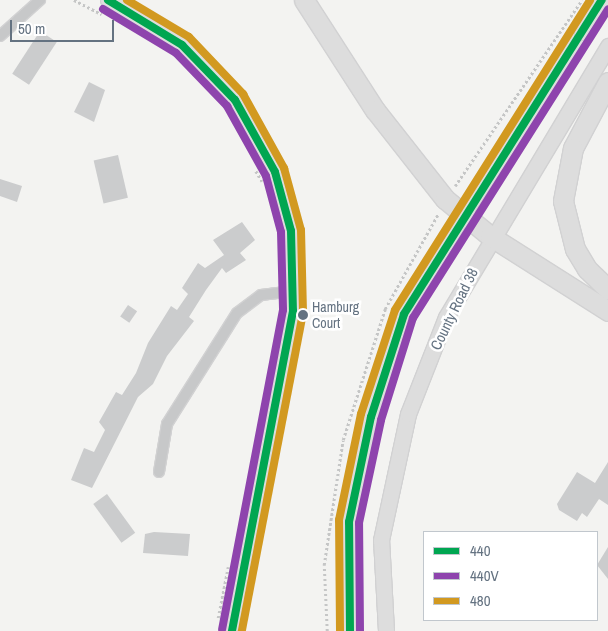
<!DOCTYPE html>
<style>
body{margin:0}
#map{position:relative;width:608px;height:631px;overflow:hidden;background:#f3f3f1;font-family:"Archivo Narrow",sans-serif}
div>[style]{position:absolute}
[style*='--x']{left:calc(var(--x)*1px);top:calc(var(--y)*1px);width:calc(var(--w)*1px);rotate:calc(var(--a)*1deg)}
.building>*{inset:0;background:#cbcccd;transform-origin:0 0}
.path>*{height:2.5px;margin-top:-1.25px;transform-origin:0;background:repeating-linear-gradient(90deg,#c5c6c6 0 2.5px,transparent 0 5px)}
.roads{filter:drop-shadow(1px 0 #d1d1d2) drop-shadow(-1px 0 #d1d1d2) drop-shadow(0 1px #d1d1d2) drop-shadow(0 -1px #d1d1d2)}
.street>*{height:10px;margin:-5px;padding:0 5px;transform-origin:5px;border-radius:5px;background:#c7c8c9}
.secondary>*{height:15px;margin:-7.5px;padding:0 7.5px;transform-origin:7.5px;border-radius:7.5px;background:#ddd}
.highway>*{height:19px;margin:-9.5px;padding:0 9.5px;transform-origin:9.5px;border-radius:9.5px;background:#ddd}
.bridges{filter:drop-shadow(1px 0 #d1d1d2) drop-shadow(-1px 0 #d1d1d2) drop-shadow(0 1px #d1d1d2) drop-shadow(0 -1px #d1d1d2)}
.secondary-bridge>*{height:15px;margin:-7.5px;padding:0 7.5px;transform-origin:7.5px;border-radius:7.5px;background:#ddd}
.bus-1>*{height:8px;margin:-4px;padding:0 4px;transform-origin:4px;border-radius:4px;background:#00a651}
.bus-2>*{height:8px;margin:-4px;padding:0 4px;transform-origin:4px;border-radius:4px;background:#8e44ad}
.bus-3>*{height:8px;margin:-4px;padding:0 4px;transform-origin:4px;border-radius:4px;background:#d29920}
.dots>*{width:14px;height:14px;translate:-50% -50%;box-sizing:border-box;border:2px solid #fff;border-radius:50%}
span{translate:-50% -50%;white-space:nowrap;text-align:center;line-height:1.15;-webkit-text-stroke:5px #fff;paint-order:stroke}
.bus-label{font-size:14px;color:#647281}
.left{translate:0 -50%;text-align:left}
.street-label{font-size:15px;color:#647281}
.legend{position:absolute;left:423px;top:531px;width:175px;height:90px;box-sizing:border-box;background:#fff;border:1px solid #c1c7cd;margin:0;padding:6px 9px;list-style:none;font-size:15px;color:#647281}
.legend li{display:flex;align-items:center;gap:10px;height:25px}
.legend b{width:25px;border:1px solid #c1c7cd}
.scale{position:absolute;left:10px;top:20px;width:104px;height:22px;box-sizing:border-box;border:2px solid #647281;border-top:0;padding-left:6px;font-size:15px;line-height:18px;white-space:nowrap;color:#647281;-webkit-text-stroke:4px #fff;paint-order:stroke}
</style>
<div id="map">
<div class="building">
<i style="left:40px;top:31px;width:20px;height:51px;rotate:33deg"></i>
<i style="clip-path:polygon(89px 82px,105px 90px,94px 122px,74px 112px)"></i>
<i style="left:118px;top:155px;width:44px;height:25px;rotate:77deg"></i>
<i style="clip-path:polygon(0 179px,22px 186px,17px 202px,0 196px)"></i>
<i style="clip-path:polygon(242px 222px,255px 240px,240px 253px,246px 260px,226px 273px,222px 268px,206px 290px,189px 317px,194px 321px,167px 356px,153px 384px,138px 397px,92px 488px,71px 480px,84px 448px,94px 452px,105px 430px,99px 422px,116px 392px,122px 395px,136px 373px,148px 343px,171px 306px,177px 310px,188px 294px,182px 288px,198px 263px,205px 268px,224px 255px,213px 240px)"></i>
<i style="left:128px;top:305px;width:11px;height:14px;rotate:34deg"></i>
<i style="clip-path:polygon(608px 462px,608px 505px,599px 499px,587px 517px,582px 513px,577px 521px,559px 510px,557px 504px,577px 472px,595px 483px)"></i>
<i style="left:107px;top:494px;width:48px;height:17px;rotate:54deg"></i>
<i style="clip-path:polygon(154px 532px,190px 534px,188px 556px,143px 553px,145px 534px)"></i>
<i style="clip-path:polygon(608px 547px,608px 579px,597px 565px)"></i>
</div>
<div class="path">
<i style="--x:74;--y:0;--w:31;--a:27"></i>
<i style="--x:256;--y:171;--w:12;--a:59"></i>
<i style="--x:455;--y:186;--w:225;--a:-55.7"></i>
<i style="--x:218;--y:618;--w:52;--a:-78.9"></i>
<i style="--x:327;--y:631;--w:66;--a:-92.6"></i>
<i style="--x:324;--y:565;--w:126;--a:-81.4"></i>
<i style="--x:343;--y:440;--w:138;--a:-72.2"></i>
<i style="--x:385;--y:309;--w:109;--a:-60.8"></i>
</div>
<div class="roads">
<div class="street">
<i style="--x:0;--y:36;--w:54;--a:-42"></i>
<i style="--x:159;--y:472;--w:49;--a:-80.5"></i>
<i style="--x:167;--y:424;--w:131;--a:-57.8"></i>
<i style="--x:237;--y:313;--w:30;--a:-37"></i>
<i style="--x:261;--y:295;--w:33;--a:-7"></i>
</div>
<div class="secondary">
<i style="--x:108;--y:0;--w:87;--a:31.3"></i>
<i style="--x:182;--y:45;--w:76;--a:46.1"></i>
<i style="--x:235;--y:100;--w:82;--a:60.9"></i>
<i style="--x:275;--y:172;--w:61;--a:74.8"></i>
<i style="--x:291;--y:231;--w:80;--a:88.6"></i>
<i style="--x:293;--y:311;--w:326;--a:100.8"></i>
<i style="--x:350;--y:631;--w:109;--a:-90.5"></i>
<i style="--x:349;--y:522;--w:107;--a:-78.2"></i>
<i style="--x:371;--y:417;--w:108;--a:-72.2"></i>
<i style="--x:404;--y:314;--w:116;--a:-59.5"></i>
<i style="--x:463;--y:214;--w:217;--a:-56.8"></i>
<i style="--x:386;--y:631;--w:91;--a:-93.1"></i>
<i style="--x:381;--y:540;--w:129;--a:-77.9"></i>
<i style="--x:408;--y:414;--w:104;--a:-68.6"></i>
<i style="--x:446;--y:317;--w:316;--a:-59.1"></i>
</div>
<div class="highway">
<i style="--x:304;--y:0;--w:131;--a:57.2"></i>
<i style="--x:375;--y:110;--w:113;--a:51.8"></i>
<i style="--x:445;--y:199;--w:58;--a:39.4"></i>
<i style="--x:490;--y:236;--w:140;--a:32.4"></i>
<i style="--x:608;--y:82;--w:75;--a:117.9"></i>
<i style="--x:573;--y:148;--w:54;--a:100.7"></i>
<i style="--x:563;--y:201;--w:49;--a:76"></i>
<i style="--x:575;--y:249;--w:23;--a:59"></i>
<i style="--x:587;--y:269;--w:29;--a:44"></i>
</div>
</div>
<div class="bridges">
<div class="secondary-bridge">
<i style="--x:582;--y:32;--w:38;--a:-58"></i>
</div>
</div>
<div class="bus-1">
<i style="--x:108;--y:0;--w:87;--a:31.3"></i>
<i style="--x:182;--y:45;--w:76;--a:46.1"></i>
<i style="--x:235;--y:100;--w:82;--a:60.9"></i>
<i style="--x:275;--y:172;--w:61;--a:74.8"></i>
<i style="--x:291;--y:231;--w:80;--a:88.6"></i>
<i style="--x:293;--y:311;--w:326;--a:100.8"></i>
<i style="--x:350;--y:631;--w:109;--a:-90.5"></i>
<i style="--x:349;--y:522;--w:107;--a:-78.2"></i>
<i style="--x:371;--y:417;--w:108;--a:-72.2"></i>
<i style="--x:404;--y:314;--w:371;--a:-57.8"></i>
</div>
<div class="bus-2">
<i style="--x:103;--y:9;--w:85;--a:31.1"></i>
<i style="--x:176;--y:53;--w:74;--a:46.1"></i>
<i style="--x:227;--y:106;--w:80;--a:60.9"></i>
<i style="--x:266;--y:176;--w:58;--a:75"></i>
<i style="--x:281;--y:232;--w:78;--a:88.5"></i>
<i style="--x:283;--y:310;--w:325;--a:100.8"></i>
<i style="--x:360;--y:631;--w:108;--a:-90.5"></i>
<i style="--x:359;--y:523;--w:105;--a:-77.9"></i>
<i style="--x:381;--y:420;--w:107;--a:-72.6"></i>
<i style="--x:413;--y:318;--w:365;--a:-57.7"></i>
</div>
<div class="bus-3">
<i style="--x:127;--y:0;--w:72;--a:30.8"></i>
<i style="--x:189;--y:37;--w:79;--a:46.5"></i>
<i style="--x:243;--y:94;--w:85;--a:61"></i>
<i style="--x:284;--y:168;--w:64;--a:74.7"></i>
<i style="--x:301;--y:230;--w:83;--a:88.6"></i>
<i style="--x:303;--y:313;--w:324;--a:100.9"></i>
<i style="--x:340;--y:631;--w:111;--a:-90.5"></i>
<i style="--x:339;--y:520;--w:108;--a:-78.3"></i>
<i style="--x:361;--y:414;--w:109;--a:-71.9"></i>
<i style="--x:395;--y:310;--w:366;--a:-57.8"></i>
</div>
<div class="dots">
<i style="left:303px;top:315px;background:#647281"></i>
</div>
<div class="bus-label">
<span class="left" style="left:312px;top:315px">Hamburg<br>Court</span>
</div>
<div class="street-label">
<span style="left:454px;top:309px;rotate:-64deg">County Road 38</span>
</div>
<ul class="legend">
<li><b style="height:6px;background:#00a651"></b>440</li>
<li><b style="height:6px;background:#8e44ad"></b>440V</li>
<li><b style="height:6px;background:#d29920"></b>480</li>
</ul>
<div class="scale">50 m</div>
</div>
